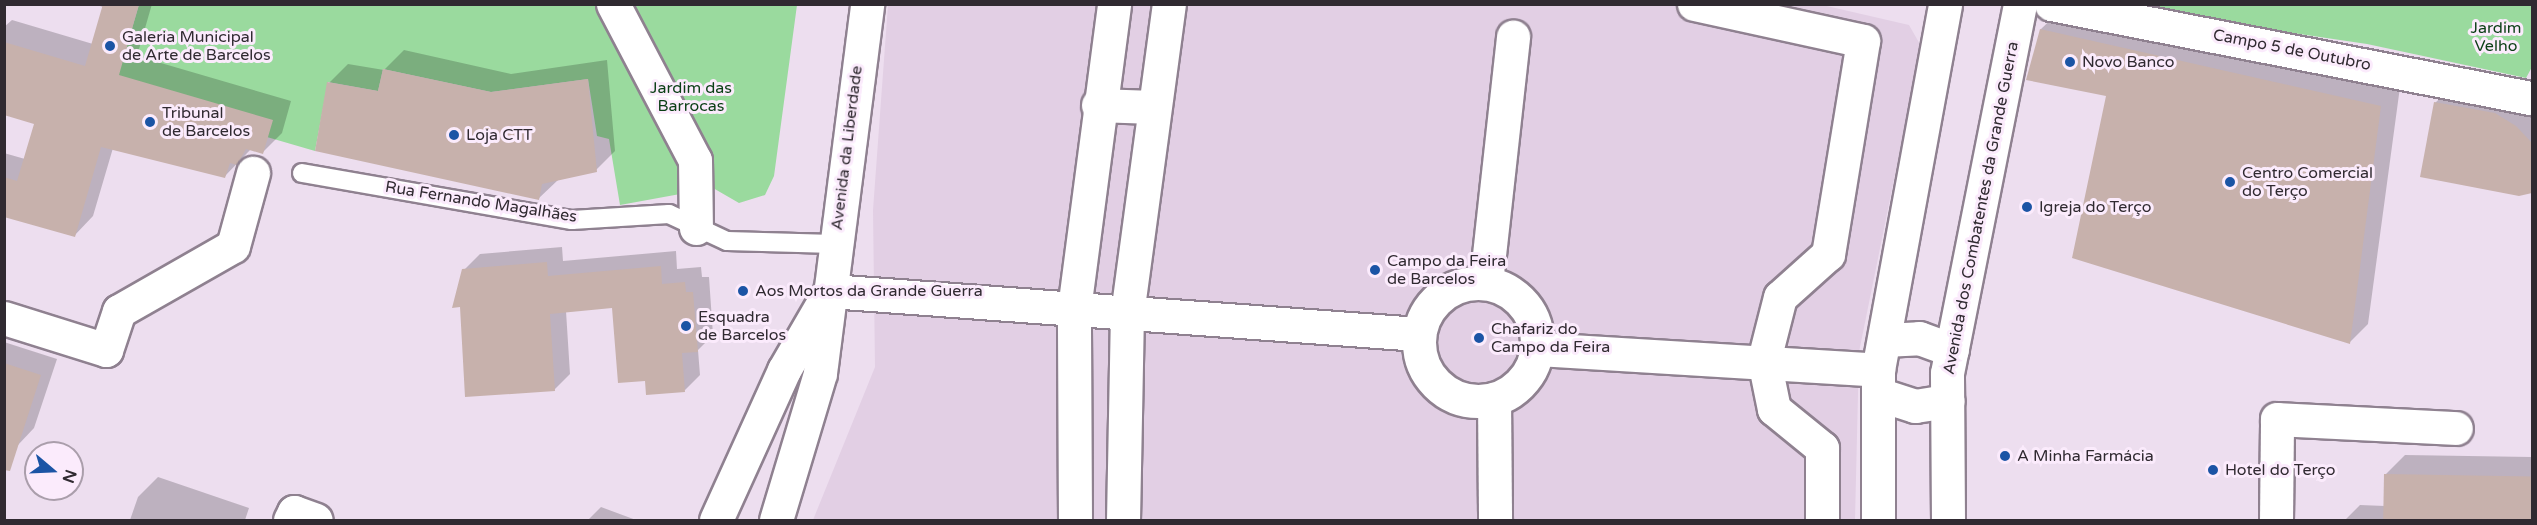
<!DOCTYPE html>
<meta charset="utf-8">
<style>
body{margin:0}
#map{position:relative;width:2537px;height:525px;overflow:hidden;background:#eddeef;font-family:"Varela Round",sans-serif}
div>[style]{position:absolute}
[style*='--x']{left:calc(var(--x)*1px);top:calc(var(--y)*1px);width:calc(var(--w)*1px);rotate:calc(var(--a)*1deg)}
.built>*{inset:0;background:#e2cfe4}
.green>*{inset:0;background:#9ada9e}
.shadow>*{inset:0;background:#0003}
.building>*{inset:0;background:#c7b1ac;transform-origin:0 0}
.roads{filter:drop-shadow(2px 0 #8f8190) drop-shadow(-2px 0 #8f8190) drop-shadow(0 2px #8f8190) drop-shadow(0 -2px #8f8190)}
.lane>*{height:18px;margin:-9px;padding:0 9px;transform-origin:9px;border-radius:9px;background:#fff}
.street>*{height:33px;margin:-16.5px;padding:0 16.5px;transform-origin:16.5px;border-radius:16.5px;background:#fff}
.street>.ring{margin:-16.5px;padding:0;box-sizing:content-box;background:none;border:33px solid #fff;border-radius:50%}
.secondary>*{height:33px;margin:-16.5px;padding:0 16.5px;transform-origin:16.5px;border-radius:16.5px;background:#fff}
.dots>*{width:16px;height:16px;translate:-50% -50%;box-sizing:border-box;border:3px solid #fbebfc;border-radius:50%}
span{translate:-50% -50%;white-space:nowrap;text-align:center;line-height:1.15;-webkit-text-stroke:6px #fbebfc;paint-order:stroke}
.park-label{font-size:16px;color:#093e14}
.poi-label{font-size:16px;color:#302a31}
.left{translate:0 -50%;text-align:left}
.street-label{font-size:16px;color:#302a31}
.frame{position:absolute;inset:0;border:6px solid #302a31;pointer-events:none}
.north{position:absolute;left:24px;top:441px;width:60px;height:60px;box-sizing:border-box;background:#fbebfc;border:2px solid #aa9eab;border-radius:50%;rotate:109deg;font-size:16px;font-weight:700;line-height:24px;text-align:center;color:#302a31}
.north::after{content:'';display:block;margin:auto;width:21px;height:27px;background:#1b54a5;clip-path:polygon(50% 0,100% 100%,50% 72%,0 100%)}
</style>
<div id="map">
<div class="built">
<i style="clip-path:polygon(1818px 4px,1909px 25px,1921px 46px,1859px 352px,1855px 520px,813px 520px,875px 367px,873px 210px,888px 5px)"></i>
</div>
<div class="green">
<i style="clip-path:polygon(139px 5px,797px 5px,774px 176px,765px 195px,739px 203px,713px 188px,620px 205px,609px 139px,597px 136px,588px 79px,491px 92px,383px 69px,378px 91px,328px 82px,315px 151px,113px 92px)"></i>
<i style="clip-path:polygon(2105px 5px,2532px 5px,2532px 67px,2526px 78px,2367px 44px)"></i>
</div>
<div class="shadow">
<i style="clip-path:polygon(94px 4px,152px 4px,137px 56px,291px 101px,282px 133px,263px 152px,251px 149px,225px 176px,113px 148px,93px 216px,74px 236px,4px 215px,4px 153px,25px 159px,36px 123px,4px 114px,4px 27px,12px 20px,93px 44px,103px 7px)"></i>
<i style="clip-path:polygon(2061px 10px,2400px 87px,2368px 324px,2349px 343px,2108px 95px,2028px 79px,2041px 29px)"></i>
<i style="clip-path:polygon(404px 50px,511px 74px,607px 60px,615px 151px,596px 170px,558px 180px,538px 199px,329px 83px,348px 64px,384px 70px)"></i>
<i style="clip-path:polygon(2452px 87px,2511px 97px,2532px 115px,2532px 191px,2519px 194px,2435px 103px)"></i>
<i style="clip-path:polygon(562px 247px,563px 261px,676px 251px,677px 269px,701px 267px,702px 277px,709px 277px,713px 335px,698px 350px,700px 375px,685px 390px,646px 380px,613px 306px,566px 311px,570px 374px,554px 390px,464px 270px,480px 254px)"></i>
<i style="clip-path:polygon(4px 342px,57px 359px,34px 428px,18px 445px,4px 440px)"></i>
<i style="clip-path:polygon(2405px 455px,2532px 457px,2532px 520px,2345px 520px,2360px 505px,2385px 506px,2386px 474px)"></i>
<i style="clip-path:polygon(158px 477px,249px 508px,245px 520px,130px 520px,138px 497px)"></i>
<i style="clip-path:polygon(601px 507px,636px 520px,588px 520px)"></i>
</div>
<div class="building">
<i style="clip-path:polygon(103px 4px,139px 4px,119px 75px,273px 120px,263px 154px,246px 149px,237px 165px,230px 163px,225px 178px,101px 147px,75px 237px,4px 217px,4px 177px,17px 181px,34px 124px,4px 115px,4px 42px,85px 66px)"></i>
<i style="clip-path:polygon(2040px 29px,2381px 106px,2350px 344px,2072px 258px,2106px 96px,2026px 80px)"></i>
<i style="clip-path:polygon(383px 69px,491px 92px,588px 79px,597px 172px,542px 184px,539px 200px,315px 151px,327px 82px,378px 91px)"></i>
<i style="clip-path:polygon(2434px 102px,2495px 113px,2516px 126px,2532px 143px,2532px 193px,2519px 196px,2420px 177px)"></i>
<i style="clip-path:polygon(547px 262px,548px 276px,661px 266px,662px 284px,685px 282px,686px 292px,693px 292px,698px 352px,682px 353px,685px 392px,646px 395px,645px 381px,618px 383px,612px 308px,550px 314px,555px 391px,465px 397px,460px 307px,452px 308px,462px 269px)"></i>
<i style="clip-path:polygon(4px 363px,41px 375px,10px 471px,4px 470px)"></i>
<i style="left:2384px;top:474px;width:148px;height:46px;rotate:1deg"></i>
</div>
<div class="roads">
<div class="lane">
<i style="--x:302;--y:173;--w:274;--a:9.9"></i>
<i style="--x:572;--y:220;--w:97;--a:-3.5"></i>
<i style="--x:669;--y:214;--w:64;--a:25"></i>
<i style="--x:727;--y:241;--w:107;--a:1.6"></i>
</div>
<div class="street">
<i style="--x:613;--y:4;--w:176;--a:62.3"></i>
<i style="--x:695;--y:160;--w:68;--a:89.2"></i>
<i style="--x:1694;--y:4;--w:173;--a:12.3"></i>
<i style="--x:1863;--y:41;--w:216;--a:99.3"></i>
<i style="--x:1828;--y:254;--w:64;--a:138.1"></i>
<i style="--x:1780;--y:297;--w:65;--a:104.3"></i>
<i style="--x:1764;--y:360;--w:50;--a:78.5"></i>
<i style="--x:1774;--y:409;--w:62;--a:39.1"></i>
<i style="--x:1822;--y:448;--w:72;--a:90"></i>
<i style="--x:2051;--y:4;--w:490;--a:11.1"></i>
<i style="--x:1098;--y:105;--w:54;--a:2.1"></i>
<i style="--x:1486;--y:282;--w:247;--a:-83.7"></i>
<i class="ring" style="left:1419px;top:283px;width:85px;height:85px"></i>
<i style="--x:830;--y:291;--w:591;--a:4.18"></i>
<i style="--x:4;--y:318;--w:107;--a:17.4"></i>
<i style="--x:106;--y:350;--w:41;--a:-71.6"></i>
<i style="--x:119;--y:311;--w:131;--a:-29.7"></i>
<i style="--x:233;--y:246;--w:76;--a:-74.7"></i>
<i style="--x:1538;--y:349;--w:341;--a:3.5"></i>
<i style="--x:1494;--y:399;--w:121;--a:89.5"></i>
<i style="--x:290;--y:520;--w:9;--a:-63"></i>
<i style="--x:294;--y:512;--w:23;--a:20"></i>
<i style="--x:1075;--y:520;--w:211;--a:-90.3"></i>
<i style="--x:1074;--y:309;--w:308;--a:-82.5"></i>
<i style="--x:1123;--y:520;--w:206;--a:-88.9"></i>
<i style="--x:1127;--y:314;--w:313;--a:-82.3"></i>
<i style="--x:2276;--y:520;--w:101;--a:-89.4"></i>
<i style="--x:2277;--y:419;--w:179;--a:2.9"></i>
</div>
<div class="secondary">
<i style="--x:1884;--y:340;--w:35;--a:-3"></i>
<i style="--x:1919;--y:338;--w:35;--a:20"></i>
<i style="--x:1878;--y:394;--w:39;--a:18"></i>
<i style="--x:1915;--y:406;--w:33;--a:-9"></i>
<i style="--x:716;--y:520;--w:165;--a:-65.6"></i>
<i style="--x:784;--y:370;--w:78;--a:-59.8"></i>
<i style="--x:776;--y:520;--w:153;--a:-73.3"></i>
<i style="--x:820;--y:373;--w:372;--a:-82.7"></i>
<i style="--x:1878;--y:520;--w:150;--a:-90"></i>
<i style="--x:1878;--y:370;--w:372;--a:-79.6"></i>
<i style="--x:1948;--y:520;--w:147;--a:-90.4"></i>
<i style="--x:1947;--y:373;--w:376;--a:-78.8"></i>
</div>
</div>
<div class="dots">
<i style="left:110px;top:46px;background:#1b54a5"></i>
<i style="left:2070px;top:62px;background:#1b54a5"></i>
<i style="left:150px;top:122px;background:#1b54a5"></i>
<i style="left:454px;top:135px;background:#1b54a5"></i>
<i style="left:2230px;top:182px;background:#1b54a5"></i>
<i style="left:2027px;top:207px;background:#1b54a5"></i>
<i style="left:1375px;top:270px;background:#1b54a5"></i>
<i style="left:743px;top:291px;background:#1b54a5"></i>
<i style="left:686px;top:326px;background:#1b54a5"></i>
<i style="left:1479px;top:338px;background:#1b54a5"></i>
<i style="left:2005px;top:456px;background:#1b54a5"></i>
<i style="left:2213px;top:470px;background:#1b54a5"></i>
</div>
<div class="park-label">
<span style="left:2496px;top:37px">Jardim<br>Velho</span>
<span style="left:691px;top:97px">Jardim das<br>Barrocas</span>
</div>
<div class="poi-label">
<span class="left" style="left:122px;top:46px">Galeria Municipal<br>de Arte de Barcelos</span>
<span class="left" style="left:2082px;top:62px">Novo Banco</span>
<span class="left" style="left:162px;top:122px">Tribunal<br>de Barcelos</span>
<span class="left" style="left:466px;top:135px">Loja CTT</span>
<span class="left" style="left:2242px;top:182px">Centro Comercial<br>do Terço</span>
<span class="left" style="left:2039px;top:207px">Igreja do Terço</span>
<span class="left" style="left:1387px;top:270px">Campo da Feira<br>de Barcelos</span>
<span class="left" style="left:755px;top:291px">Aos Mortos da Grande Guerra</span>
<span class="left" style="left:698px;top:326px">Esquadra<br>de Barcelos</span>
<span class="left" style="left:1491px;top:338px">Chafariz do<br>Campo da Feira</span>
<span class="left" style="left:2017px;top:456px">A Minha Farmácia</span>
<span class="left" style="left:2225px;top:470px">Hotel do Terço</span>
</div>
<div class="street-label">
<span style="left:2292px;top:50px;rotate:11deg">Campo 5 de Outubro</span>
<span style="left:847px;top:148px;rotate:-83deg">Avenida da Liberdade</span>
<span style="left:481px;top:202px;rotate:9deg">Rua Fernando Magalhães</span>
<span style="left:1981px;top:208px;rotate:-79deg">Avenida dos Combatentes da Grande Guerra</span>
</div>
<div class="frame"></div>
<div class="north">N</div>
</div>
